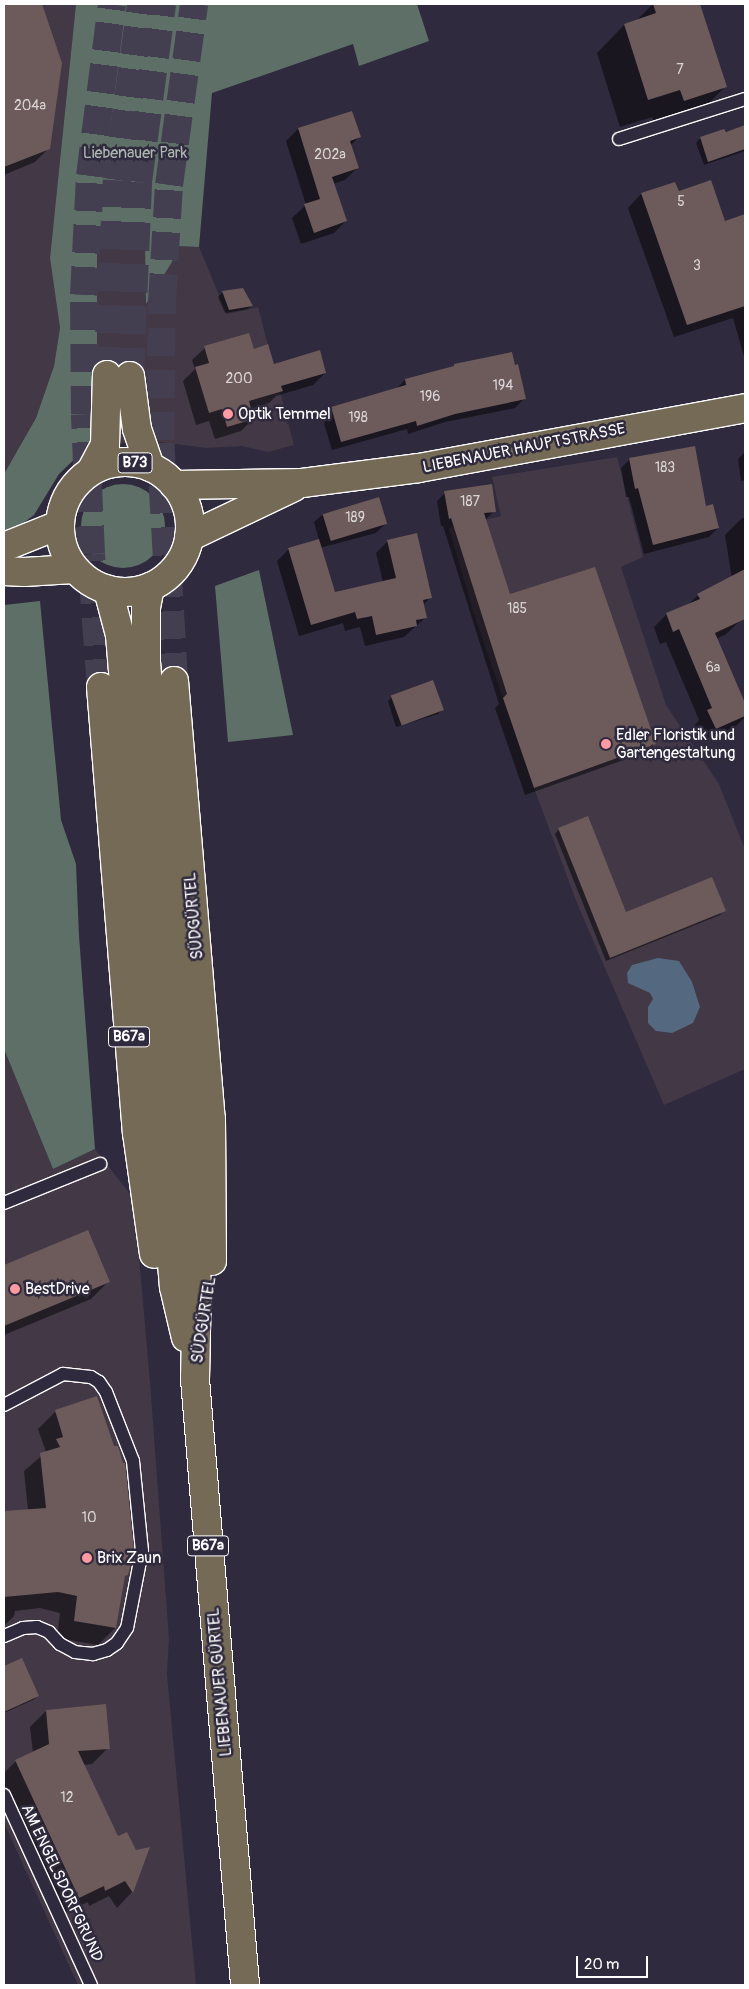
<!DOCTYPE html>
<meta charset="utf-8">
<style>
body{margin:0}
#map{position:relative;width:749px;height:1989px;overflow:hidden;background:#2f2a3d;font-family:Pangolin,sans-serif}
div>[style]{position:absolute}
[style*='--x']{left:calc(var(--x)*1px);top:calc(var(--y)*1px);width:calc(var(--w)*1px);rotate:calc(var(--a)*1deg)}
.built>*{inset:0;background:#423846}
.green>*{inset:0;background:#5d6f67}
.round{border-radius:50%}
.water>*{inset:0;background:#546880}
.shadow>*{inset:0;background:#0007}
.building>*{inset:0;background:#6d5a5a;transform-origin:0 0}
.primary-tunnel>*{height:28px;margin-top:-14px;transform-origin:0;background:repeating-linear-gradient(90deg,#443f50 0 28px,transparent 0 42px)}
.roads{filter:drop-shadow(1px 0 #fff) drop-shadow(-1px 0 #fff) drop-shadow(0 1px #fff) drop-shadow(0 -1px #fff)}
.lane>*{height:12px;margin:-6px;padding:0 6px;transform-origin:6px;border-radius:6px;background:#2f2a3d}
.primary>*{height:28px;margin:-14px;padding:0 14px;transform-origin:14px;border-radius:14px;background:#756a55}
.primary>.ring{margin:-14px;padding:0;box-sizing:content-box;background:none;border:28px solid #756a55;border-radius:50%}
.dots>*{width:14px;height:14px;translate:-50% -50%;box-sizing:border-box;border:2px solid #2f2a3d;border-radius:50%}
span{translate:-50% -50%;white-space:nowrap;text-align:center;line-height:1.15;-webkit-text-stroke:5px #2f2a3d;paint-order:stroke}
.number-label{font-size:14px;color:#dad6d6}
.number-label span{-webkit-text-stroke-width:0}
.shield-label span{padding:1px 4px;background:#2f2a3d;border:1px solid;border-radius:4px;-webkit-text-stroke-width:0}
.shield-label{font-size:15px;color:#fff;font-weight:700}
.park-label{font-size:16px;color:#aeb7b3}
.poi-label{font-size:16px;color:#fff}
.left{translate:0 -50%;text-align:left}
.street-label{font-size:16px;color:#fff}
.frame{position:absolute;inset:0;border:5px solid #fff;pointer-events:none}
.scale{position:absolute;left:576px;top:1956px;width:72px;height:22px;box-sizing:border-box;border:2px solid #fff;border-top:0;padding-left:6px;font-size:15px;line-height:18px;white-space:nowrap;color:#fff;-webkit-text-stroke:4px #2f2a3d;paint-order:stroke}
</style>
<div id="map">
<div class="built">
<i style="clip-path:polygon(4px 4px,76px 4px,50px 258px,60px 328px,54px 366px,36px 418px,4px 474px)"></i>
<i style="clip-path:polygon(97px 241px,199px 247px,227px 314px,258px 307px,294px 445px,268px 452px,242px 446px,206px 448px,153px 441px,88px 446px,96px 384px)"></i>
<i style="clip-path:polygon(617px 457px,643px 557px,621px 567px,666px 705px,719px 784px,745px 849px,745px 1069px,664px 1105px,577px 903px,534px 788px,474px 614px,449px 528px,501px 516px,492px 477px)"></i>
<i style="clip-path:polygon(4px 1049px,53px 1169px,95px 1149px,134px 1199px,150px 1382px,169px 1639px,167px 1674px,196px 1985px,78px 1985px,4px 1823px)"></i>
</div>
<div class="green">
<i style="clip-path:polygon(76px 4px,417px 4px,429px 41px,359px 66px,353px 44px,212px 93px,199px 247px,178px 246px,175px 257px,146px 304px,145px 244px,97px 241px,97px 425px,88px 446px,59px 474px,34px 515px,11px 532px,4px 530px,4px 474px,36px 418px,54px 366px,60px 328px,50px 258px)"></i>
<i class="round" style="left:81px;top:484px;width:84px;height:84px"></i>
<i style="clip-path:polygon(259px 570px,293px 735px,228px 742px,215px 586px)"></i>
<i style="clip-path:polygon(40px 601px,61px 820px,76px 864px,79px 936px,95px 1149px,53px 1169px,4px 1049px,4px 605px)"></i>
</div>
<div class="water">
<i style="clip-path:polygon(658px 958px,679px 961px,692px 982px,700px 1007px,693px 1023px,672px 1033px,656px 1031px,648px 1023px,648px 1007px,653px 999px,650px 993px,628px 983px,627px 973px,632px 965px)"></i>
</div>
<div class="shadow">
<i style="clip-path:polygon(4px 4px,40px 4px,61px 63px,49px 148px,35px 162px,4px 175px)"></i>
<i style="clip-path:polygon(653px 4px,699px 4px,725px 87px,697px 115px,656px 128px,652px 117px,620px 127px,597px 53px,624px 25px,636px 21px)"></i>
<i style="clip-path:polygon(351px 112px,359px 137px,350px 146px,357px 168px,345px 180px,333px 184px,346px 221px,334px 233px,301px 244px,292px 218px,306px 205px,286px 141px,298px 129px)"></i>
<i style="clip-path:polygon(745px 127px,745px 151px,704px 165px,696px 143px,700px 138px)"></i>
<i style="clip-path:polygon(674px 183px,678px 193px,724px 223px,745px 215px,745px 360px,733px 318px,674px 337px,628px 208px,641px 194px)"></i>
<i style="clip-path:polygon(242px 289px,252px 305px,248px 309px,225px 313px,218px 297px,222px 293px)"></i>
<i style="clip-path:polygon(205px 348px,253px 351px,273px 365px,325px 373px,313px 385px,276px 396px,269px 403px,250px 409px,253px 419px,241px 431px,215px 439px,209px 421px,196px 425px,183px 381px,195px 369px,192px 360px)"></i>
<i style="clip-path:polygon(455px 365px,524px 399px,515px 408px,445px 422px,408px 434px,407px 429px,332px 450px,322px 417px,331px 408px,396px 389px,405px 380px,452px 368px)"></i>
<i style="clip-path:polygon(745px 452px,745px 480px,741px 481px,738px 459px)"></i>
<i style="clip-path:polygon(630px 459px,705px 507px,718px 528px,709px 537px,644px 554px,629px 497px,626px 497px,621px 468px)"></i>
<i style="clip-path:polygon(445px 493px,494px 511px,485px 520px,510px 596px,655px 743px,646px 752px,525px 795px,495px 708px,499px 704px,443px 526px,441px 526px,437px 501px)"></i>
<i style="clip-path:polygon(323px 514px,385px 524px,376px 533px,320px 548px,334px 594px,383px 582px,376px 553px,388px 541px,430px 598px,423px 605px,426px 617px,404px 637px,365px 646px,360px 627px,345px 631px,343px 623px,299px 636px,277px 561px,289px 549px,319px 540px,314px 522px)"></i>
<i style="clip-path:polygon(742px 518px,745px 518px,745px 596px,735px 598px,725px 535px)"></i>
<i style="clip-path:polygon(698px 595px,740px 621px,726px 634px,716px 639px,745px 706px,745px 717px,735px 727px,702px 741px,695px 725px,699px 720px,666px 642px,660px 644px,654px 627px,667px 614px,687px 606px)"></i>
<i style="clip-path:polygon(392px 697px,442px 710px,438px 714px,396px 727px,388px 701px)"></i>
<i style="clip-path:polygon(559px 829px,625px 913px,724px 910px,720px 915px,606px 961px,555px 834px)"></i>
<i style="clip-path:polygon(88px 1232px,108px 1282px,91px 1299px,4px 1335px,4px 1267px)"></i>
<i style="clip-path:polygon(55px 1412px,127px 1574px,123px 1578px,115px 1628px,98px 1645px,57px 1638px,60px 1613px,40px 1608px,15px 1611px,14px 1616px,4px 1626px,4px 1512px,28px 1510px,24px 1471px,46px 1452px,38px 1429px)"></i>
<i style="clip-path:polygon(22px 1660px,38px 1696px,33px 1700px,4px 1713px,4px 1668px)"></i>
<i style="clip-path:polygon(46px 1711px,108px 1748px,92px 1764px,83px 1765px,117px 1838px,135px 1851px,148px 1849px,132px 1892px,117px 1908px,109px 1896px,89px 1906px,88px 1902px,63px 1913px,4px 1786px,4px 1773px,16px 1761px,33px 1753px,30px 1727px)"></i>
</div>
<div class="building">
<i style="clip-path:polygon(4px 4px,42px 4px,62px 63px,50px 149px,4px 167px)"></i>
<i style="clip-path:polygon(653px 4px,700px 4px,727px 87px,684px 101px,680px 90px,648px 100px,624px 24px,656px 13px)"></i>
<i style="clip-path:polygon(352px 111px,361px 137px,350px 141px,359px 168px,332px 177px,347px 221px,314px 233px,304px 204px,320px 199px,298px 128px)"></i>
<i style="clip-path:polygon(745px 125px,745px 149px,708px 162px,700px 137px,724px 129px,726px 132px)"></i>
<i style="clip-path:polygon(711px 180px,725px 221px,745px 214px,745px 306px,687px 325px,641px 193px,675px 182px,679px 191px)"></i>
<i style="clip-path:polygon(243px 288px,253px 306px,229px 310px,222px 291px)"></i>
<i style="clip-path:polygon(249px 333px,254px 349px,268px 344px,274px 364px,320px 350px,326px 373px,281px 386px,283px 391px,249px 401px,254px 419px,227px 427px,222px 409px,209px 413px,195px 367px,209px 363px,204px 346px)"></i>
<i style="clip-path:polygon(512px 352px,515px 365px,518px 364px,526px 399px,455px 414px,417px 426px,416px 421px,341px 442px,331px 407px,406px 385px,405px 379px,454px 366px,454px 364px)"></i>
<i style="clip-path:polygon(695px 446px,706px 506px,713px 504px,719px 528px,653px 545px,638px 488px,635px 489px,629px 458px)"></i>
<i style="clip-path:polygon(492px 484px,496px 512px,484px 513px,510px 594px,595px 567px,656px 744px,534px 788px,503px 698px,507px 694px,451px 518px,449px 519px,444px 491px)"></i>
<i style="left:379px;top:497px;width:28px;height:59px;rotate:73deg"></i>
<i style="clip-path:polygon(417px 533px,432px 598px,423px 600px,427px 618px,416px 620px,417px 626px,376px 635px,372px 616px,357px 619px,355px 612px,311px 625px,288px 548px,319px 539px,335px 592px,396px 578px,387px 540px)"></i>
<i style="clip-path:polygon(745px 569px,745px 619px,715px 633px,745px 703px,745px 716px,716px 729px,707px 710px,712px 708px,679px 629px,673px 632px,666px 613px,700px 599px,697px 594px)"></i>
<i style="left:433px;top:680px;width:32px;height:45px;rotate:70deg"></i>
<i style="clip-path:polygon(588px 816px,626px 912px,712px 877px,726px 911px,610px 958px,558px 828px)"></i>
<i style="clip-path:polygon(88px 1230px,110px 1282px,4px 1326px,4px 1265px)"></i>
<i style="clip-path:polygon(97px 1396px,114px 1446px,118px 1446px,123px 1463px,125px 1463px,134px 1551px,128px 1575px,125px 1576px,116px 1628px,74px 1621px,77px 1596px,58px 1592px,4px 1597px,4px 1511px,46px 1508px,40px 1453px,60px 1447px,56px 1439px,63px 1437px,55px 1410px)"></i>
<i style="clip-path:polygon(22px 1658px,39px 1696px,4px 1712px,4px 1666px)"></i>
<i style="clip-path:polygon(106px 1704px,110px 1749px,78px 1751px,118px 1836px,127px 1832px,136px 1850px,150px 1847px,133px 1893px,125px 1881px,105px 1891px,104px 1886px,79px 1898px,15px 1760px,49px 1744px,46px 1710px)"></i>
</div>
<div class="primary-tunnel">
<i style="--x:107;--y:375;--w:195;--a:-87.1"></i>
<i style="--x:117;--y:180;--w:178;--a:-82.2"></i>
<i style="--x:130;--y:376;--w:194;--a:-87.6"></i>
<i style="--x:138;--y:182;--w:180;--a:-82.3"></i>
<i style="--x:174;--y:681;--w:241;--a:-93.3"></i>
<i style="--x:160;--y:440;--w:138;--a:-89.2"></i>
<i style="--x:162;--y:302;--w:117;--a:-86.6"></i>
<i style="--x:169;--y:185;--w:183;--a:-82.1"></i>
<i style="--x:101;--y:687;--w:133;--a:-94.3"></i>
<i style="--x:91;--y:554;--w:140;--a:-92.5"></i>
<i style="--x:85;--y:414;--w:119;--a:-90.5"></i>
<i style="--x:84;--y:295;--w:119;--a:-87.1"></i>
<i style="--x:90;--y:176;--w:173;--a:-82.7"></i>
</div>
<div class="roads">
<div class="lane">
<i style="--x:619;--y:139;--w:132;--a:-17.6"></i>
<i style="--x:4;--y:1203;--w:104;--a:-22.1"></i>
<i style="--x:4;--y:1405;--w:67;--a:-27.7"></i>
<i style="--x:63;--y:1374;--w:28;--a:6"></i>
<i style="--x:91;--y:1377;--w:9;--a:32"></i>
<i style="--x:99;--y:1382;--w:12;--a:55"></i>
<i style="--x:106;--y:1392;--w:74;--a:68.6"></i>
<i style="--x:133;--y:1461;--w:90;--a:84.3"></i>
<i style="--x:142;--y:1551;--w:78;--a:101"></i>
<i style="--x:127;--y:1628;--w:18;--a:124"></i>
<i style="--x:117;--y:1643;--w:12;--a:145"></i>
<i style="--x:107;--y:1650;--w:15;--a:164"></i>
<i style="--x:93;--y:1654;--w:18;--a:-174"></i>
<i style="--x:75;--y:1652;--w:17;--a:-152"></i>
<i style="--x:60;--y:1644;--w:16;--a:-133"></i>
<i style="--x:49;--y:1632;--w:13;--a:-157"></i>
<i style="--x:37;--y:1627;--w:14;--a:176"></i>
<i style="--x:23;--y:1628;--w:21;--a:157"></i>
<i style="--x:4;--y:1795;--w:209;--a:65.4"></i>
</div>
<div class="primary">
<i style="--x:130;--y:376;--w:53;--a:82.5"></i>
<i style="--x:137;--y:429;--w:40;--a:71.1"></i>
<i class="ring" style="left:60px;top:462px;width:102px;height:102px"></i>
<i style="--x:91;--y:471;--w:30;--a:-62"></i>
<i style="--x:105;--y:445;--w:70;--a:-88.4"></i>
<i style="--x:174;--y:485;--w:128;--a:-0.9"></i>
<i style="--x:302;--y:483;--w:118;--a:-7.3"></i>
<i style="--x:419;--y:468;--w:331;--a:-10.4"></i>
<i style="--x:189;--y:537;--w:116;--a:-25.5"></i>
<i style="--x:4;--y:547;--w:59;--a:-21.8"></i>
<i style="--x:4;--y:571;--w:20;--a:3"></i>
<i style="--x:24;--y:572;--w:50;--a:-3.4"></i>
<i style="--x:150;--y:587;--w:20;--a:101"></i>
<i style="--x:146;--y:607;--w:55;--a:90"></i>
<i style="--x:146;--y:662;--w:624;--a:85.31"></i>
<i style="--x:197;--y:1284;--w:95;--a:91.2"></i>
<i style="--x:195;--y:1379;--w:608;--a:85.28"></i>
<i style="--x:108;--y:590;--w:47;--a:75.1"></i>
<i style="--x:120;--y:635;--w:654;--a:85.27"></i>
<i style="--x:174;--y:1287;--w:52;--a:76.8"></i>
<i style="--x:174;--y:681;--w:440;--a:85.2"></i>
<i style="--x:211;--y:1119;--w:142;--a:89.6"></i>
<i style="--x:101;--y:687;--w:447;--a:85.4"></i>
<i style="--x:137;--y:1133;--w:122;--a:82"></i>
</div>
</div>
<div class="dots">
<i style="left:228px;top:414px;background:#ff9aa2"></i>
<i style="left:606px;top:744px;background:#ff9aa2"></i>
<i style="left:15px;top:1289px;background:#ff9aa2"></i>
<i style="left:87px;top:1558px;background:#ff9aa2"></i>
</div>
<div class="number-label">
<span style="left:680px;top:70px">7</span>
<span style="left:30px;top:106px">204a</span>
<span style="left:330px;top:155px">202a</span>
<span style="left:681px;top:202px">5</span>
<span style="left:697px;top:266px">3</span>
<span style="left:239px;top:379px">200</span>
<span style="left:503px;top:386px">194</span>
<span style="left:430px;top:397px">196</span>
<span style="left:358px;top:418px">198</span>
<span style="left:665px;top:468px">183</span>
<span style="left:470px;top:502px">187</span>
<span style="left:355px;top:518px">189</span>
<span style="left:517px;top:609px">185</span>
<span style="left:713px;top:668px">6a</span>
<span style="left:89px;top:1518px">10</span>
<span style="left:67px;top:1798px">12</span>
</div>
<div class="shield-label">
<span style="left:135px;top:463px">B73</span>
<span style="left:129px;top:1037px">B67a</span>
<span style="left:208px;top:1546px">B67a</span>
</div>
<div class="park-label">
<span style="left:135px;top:153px">Liebenauer Park</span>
</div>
<div class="poi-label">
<span class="left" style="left:238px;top:414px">Optik Temmel</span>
<span class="left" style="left:616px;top:744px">Edler Floristik und<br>Gartengestaltung</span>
<span class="left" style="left:25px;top:1289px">BestDrive</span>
<span class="left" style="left:97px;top:1558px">Brix Zaun</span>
</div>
<div class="street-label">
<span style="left:524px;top:448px;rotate:-11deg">LIEBENAUER HAUPTSTRASSE</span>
<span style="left:194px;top:916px;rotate:-95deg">SÜDGÜRTEL</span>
<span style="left:204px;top:1320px;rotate:-81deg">SÜDGÜRTEL</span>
<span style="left:220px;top:1682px;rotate:-95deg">LIEBENAUER GÜRTEL</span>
<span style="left:62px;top:1883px;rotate:65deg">AM ENGELSDORFGRUND</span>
</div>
<div class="frame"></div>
<div class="scale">20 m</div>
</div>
